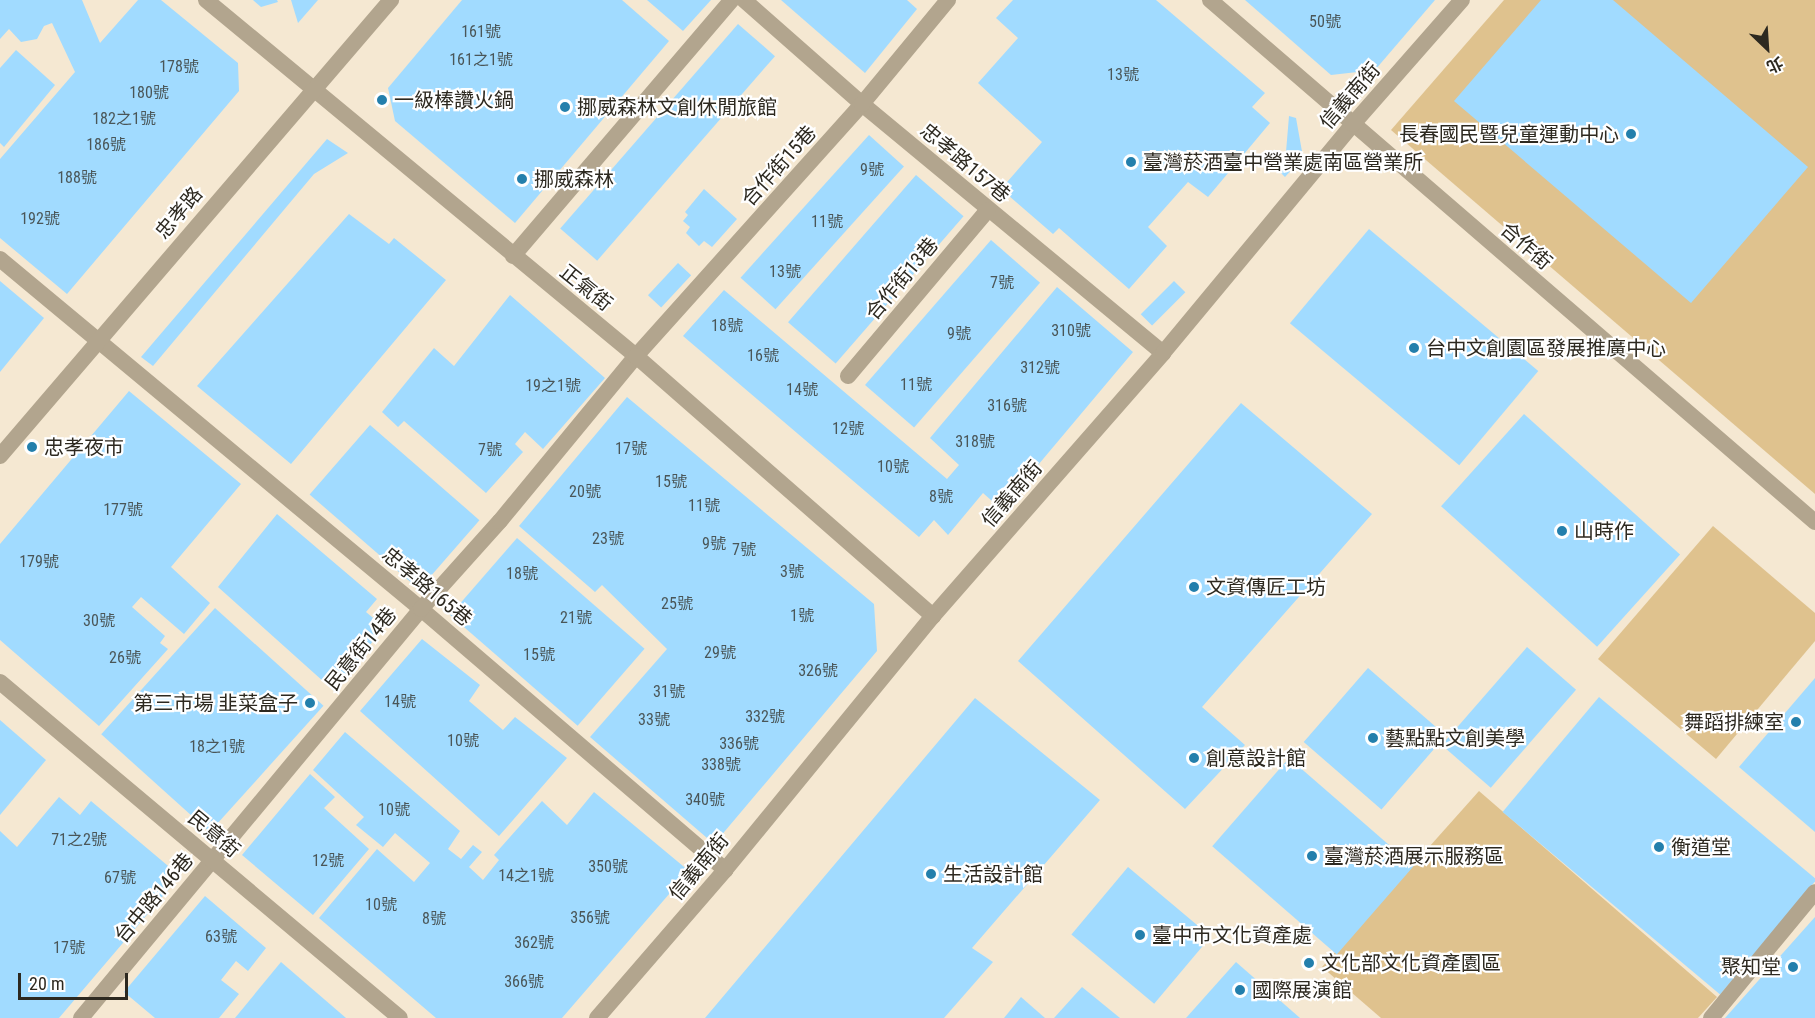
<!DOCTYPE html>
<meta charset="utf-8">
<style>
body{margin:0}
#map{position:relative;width:1815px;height:1018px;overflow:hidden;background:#f5e8d2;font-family:"Roboto Condensed","Noto Sans TC",sans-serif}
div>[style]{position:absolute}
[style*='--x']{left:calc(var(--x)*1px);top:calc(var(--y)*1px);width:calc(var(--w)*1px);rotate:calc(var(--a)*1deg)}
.green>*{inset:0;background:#dfc28e}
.building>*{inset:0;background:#a1dbff;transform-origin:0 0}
.service>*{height:16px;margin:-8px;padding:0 8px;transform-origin:8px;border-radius:8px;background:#b2a58e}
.minor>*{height:16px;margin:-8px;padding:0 8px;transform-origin:8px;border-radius:8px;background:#b2a58e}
.dots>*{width:16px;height:16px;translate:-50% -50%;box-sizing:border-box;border:3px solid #fff;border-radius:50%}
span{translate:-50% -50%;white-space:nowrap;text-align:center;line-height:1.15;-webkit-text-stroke:4.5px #fff;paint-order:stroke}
.number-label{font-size:16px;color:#4a5658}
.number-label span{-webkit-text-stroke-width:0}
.street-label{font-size:20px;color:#2d2920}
.poi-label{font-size:20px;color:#2d2920}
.left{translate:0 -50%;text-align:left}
.right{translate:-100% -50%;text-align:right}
.north{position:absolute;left:1737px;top:18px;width:60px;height:60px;-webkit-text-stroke:4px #fff;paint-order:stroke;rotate:155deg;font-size:16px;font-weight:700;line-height:24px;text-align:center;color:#2d2920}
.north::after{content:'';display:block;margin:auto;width:21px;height:27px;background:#2d2920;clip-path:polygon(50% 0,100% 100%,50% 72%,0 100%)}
.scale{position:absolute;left:18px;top:973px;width:110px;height:27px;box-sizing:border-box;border:3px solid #2d2920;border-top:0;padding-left:8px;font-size:18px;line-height:21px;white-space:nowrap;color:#2d2920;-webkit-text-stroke:4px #fff;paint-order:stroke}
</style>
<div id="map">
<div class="green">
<i style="clip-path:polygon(1504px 0,1815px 0,1815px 494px,1391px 130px)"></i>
<i style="clip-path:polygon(1713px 526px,1815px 613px,1815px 641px,1716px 759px,1598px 659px)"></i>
<i style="clip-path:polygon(1479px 791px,1717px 997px,1698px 1018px,1381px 1018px,1322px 967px)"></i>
</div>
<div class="building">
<i style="clip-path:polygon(0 0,82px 0,100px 43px,138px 0,161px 0,238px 63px,239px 91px,67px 294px,0 238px,0 159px,75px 72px,52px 23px,44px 26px,37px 39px,21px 42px,9px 29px,0 39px)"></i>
<i style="clip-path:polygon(253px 0,277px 0,278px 2px,261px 7px)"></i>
<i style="clip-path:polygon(291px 0,318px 0,298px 23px)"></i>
<i style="clip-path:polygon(462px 0,622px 0,669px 41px,515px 223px,395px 121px,388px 88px)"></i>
<i style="clip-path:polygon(647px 0,711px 0,683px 31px)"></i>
<i style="clip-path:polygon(781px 0,907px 0,917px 9px,865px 73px)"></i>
<i style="clip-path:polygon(1013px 0,1156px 0,1265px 93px,1252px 107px,1270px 123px,1208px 197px,1188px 182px,1148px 227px,1167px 246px,1129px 289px,1059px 228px,1053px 234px,1001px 189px,1042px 142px,978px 83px,1018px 38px,996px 18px)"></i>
<i style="clip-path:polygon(1245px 0,1435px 0,1375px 70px,1331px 75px)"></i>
<i style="clip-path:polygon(1541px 0,1613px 0,1808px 167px,1691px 303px,1454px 101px)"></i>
<i style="left:738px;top:24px;width:49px;height:271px;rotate:41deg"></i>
<i style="clip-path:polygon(16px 50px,55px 85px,4px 147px,0 143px,0 68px)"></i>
<i style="clip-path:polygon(1289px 116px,1296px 118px,1303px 157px,1285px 177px,1274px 166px,1286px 152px)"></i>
<i style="left:869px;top:135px;width:47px;height:192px;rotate:42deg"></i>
<i style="clip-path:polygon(327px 139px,348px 153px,314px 174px,153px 366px,141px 357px)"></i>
<i style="left:916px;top:175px;width:63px;height:195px;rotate:41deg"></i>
<i style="clip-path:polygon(704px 189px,737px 219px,712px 247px,704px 241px,699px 246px,686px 233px,690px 227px,683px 221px,688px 215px,685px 212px)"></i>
<i style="clip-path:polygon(349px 214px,389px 244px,394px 238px,446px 280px,291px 464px,197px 386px)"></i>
<i style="left:1369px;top:229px;width:221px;height:123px;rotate:40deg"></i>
<i style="left:991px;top:240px;width:65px;height:192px;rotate:41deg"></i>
<i style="left:678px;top:263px;width:18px;height:44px;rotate:43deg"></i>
<i style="clip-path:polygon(0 281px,44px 318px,0 372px)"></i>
<i style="left:1174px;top:281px;width:16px;height:47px;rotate:45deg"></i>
<i style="clip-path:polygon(1057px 287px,1133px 352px,1001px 509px,983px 493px,948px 535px,934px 520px,919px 537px,683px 336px,724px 290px,947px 479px,959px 465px,930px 438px)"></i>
<i style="clip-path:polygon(510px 295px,605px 378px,543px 449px,525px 432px,515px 444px,523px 452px,486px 493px,404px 421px,398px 427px,382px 412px,434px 348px,454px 366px)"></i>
<i style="clip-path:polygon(129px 391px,241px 484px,171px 567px,210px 603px,184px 634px,141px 597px,132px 607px,165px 636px,160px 643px,168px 649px,99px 726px,0 640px,0 544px)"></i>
<i style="clip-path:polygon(627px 397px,874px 604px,877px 651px,714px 844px,590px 737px,667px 649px,602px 585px,595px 592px,519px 526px)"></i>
<i style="clip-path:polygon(1241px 403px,1372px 514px,1202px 707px,1245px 745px,1185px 809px,1018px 661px)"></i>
<i style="left:1524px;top:414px;width:210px;height:124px;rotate:42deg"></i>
<i style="left:370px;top:425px;width:145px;height:92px;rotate:41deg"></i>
<i style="clip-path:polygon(277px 514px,377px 599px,366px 612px,384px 627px,334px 691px,218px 587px)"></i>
<i style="left:517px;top:538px;width:169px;height:102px;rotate:41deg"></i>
<i style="left:215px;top:608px;width:146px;height:170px;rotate:42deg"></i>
<i style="clip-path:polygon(422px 639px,480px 685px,469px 701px,503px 730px,515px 717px,567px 758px,499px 836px,360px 711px)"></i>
<i style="left:1527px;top:647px;width:65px;height:130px;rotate:41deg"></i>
<i style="left:1368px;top:668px;width:103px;height:98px;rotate:41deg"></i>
<i style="clip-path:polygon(1815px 678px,1815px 832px,1739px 767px)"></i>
<i style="left:1599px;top:697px;width:284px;height:150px;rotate:40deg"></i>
<i style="clip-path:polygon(975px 698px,1100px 800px,972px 948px,993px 962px,944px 1018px,705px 1018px)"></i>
<i style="clip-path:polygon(0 720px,46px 760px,0 815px)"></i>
<i style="clip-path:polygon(345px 732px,460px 831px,448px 849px,461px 859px,473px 845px,482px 852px,469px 867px,483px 880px,499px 860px,494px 855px,542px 801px,567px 825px,594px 792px,689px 871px,562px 1018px,436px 1018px,319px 918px,377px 849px,414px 882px,430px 863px,395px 833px,383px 847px,356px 825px,364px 817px,313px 770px)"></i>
<i style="left:1289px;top:758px;width:165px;height:117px;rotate:41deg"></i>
<i style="clip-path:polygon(310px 774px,335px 797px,324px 808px,369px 849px,313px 915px,242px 855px)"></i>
<i style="clip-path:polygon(59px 797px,80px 815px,91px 801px,180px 876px,59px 1018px,0 1018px,0 831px,17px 847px)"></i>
<i style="left:1128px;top:867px;width:108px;height:88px;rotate:40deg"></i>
<i style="clip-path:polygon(205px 896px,266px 948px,248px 971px,236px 961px,221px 980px,239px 994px,219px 1018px,155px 1018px,124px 992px)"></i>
<i style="clip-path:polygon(1815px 917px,1815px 1018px,1725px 1018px)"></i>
<i style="clip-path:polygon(281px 962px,346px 1018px,235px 1018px)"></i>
<i style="clip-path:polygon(1236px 962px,1300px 1018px,1186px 1018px)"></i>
<i style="clip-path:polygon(1082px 987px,1120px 1018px,1054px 1018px)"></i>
<i style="clip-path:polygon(1021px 997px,1045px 1018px,1004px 1018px)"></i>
</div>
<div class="service">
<i style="--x:744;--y:0;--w:157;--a:41.4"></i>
<i style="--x:862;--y:104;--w:391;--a:39.6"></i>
<i style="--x:513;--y:256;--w:337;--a:-49.5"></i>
<i style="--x:0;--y:259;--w:547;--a:39.74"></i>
<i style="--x:421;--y:609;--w:401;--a:40.6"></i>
<i style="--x:848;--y:376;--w:217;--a:-49.9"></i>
<i style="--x:81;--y:1018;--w:532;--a:-50.26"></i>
<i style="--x:421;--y:609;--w:118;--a:-48.1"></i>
<i style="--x:500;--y:521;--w:214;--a:-50.5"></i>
<i style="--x:636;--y:356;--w:338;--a:-48.1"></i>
<i style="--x:862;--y:104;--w:135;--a:-50.4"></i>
<i style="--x:1711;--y:1018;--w:163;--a:-50.5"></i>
</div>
<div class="minor">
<i style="--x:206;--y:0;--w:558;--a:39.62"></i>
<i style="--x:636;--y:356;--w:395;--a:41.2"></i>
<i style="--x:1210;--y:0;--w:799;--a:40.79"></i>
<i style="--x:0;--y:456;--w:601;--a:-49.39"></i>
<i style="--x:0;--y:682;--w:522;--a:40.03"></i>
<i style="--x:597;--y:1018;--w:196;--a:-49.1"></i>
<i style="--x:725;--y:870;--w:328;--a:-50.7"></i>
<i style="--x:933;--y:616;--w:349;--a:-48.8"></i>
<i style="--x:1163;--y:353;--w:298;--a:-50.3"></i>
<i style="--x:1353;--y:124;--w:165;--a:-48.7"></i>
</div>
<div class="dots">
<i style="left:382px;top:100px;background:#237fac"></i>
<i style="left:565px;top:107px;background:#237fac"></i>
<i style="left:1631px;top:134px;background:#237fac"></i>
<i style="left:1131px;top:162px;background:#237fac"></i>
<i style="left:522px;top:179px;background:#237fac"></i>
<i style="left:1414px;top:348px;background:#237fac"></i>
<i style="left:32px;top:447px;background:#237fac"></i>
<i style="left:1562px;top:531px;background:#237fac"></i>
<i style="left:1194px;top:587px;background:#237fac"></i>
<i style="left:310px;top:703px;background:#237fac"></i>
<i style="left:1796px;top:722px;background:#237fac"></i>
<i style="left:1373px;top:738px;background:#237fac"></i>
<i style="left:1194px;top:758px;background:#237fac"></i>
<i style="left:1659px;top:847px;background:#237fac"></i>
<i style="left:1312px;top:856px;background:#237fac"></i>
<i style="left:931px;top:874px;background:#237fac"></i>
<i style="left:1140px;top:935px;background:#237fac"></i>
<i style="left:1309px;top:963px;background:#237fac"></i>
<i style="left:1793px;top:967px;background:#237fac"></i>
<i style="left:1240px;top:990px;background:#237fac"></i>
</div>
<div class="number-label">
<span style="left:1325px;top:22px">50號</span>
<span style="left:481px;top:32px">161號</span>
<span style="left:481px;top:60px">161之1號</span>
<span style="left:179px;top:67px">178號</span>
<span style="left:1123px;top:75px">13號</span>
<span style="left:149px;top:93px">180號</span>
<span style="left:124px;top:119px">182之1號</span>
<span style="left:106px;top:145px">186號</span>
<span style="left:872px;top:170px">9號</span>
<span style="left:77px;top:178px">188號</span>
<span style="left:40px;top:219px">192號</span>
<span style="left:827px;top:222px">11號</span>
<span style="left:785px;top:272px">13號</span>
<span style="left:1002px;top:283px">7號</span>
<span style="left:727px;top:326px">18號</span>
<span style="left:1071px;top:331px">310號</span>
<span style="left:959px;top:334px">9號</span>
<span style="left:763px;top:356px">16號</span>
<span style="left:1040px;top:368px">312號</span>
<span style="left:916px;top:385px">11號</span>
<span style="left:553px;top:386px">19之1號</span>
<span style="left:802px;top:390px">14號</span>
<span style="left:1007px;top:406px">316號</span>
<span style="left:848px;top:429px">12號</span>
<span style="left:975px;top:442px">318號</span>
<span style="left:631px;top:449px">17號</span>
<span style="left:490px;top:450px">7號</span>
<span style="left:893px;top:467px">10號</span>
<span style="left:671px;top:482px">15號</span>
<span style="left:585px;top:492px">20號</span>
<span style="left:941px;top:497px">8號</span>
<span style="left:704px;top:506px">11號</span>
<span style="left:123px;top:510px">177號</span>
<span style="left:608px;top:539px">23號</span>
<span style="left:714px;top:544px">9號</span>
<span style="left:744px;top:550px">7號</span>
<span style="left:39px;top:562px">179號</span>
<span style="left:792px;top:572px">3號</span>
<span style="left:522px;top:574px">18號</span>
<span style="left:677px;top:604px">25號</span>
<span style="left:802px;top:616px">1號</span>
<span style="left:576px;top:618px">21號</span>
<span style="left:99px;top:621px">30號</span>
<span style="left:720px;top:653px">29號</span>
<span style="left:539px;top:655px">15號</span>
<span style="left:125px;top:658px">26號</span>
<span style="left:818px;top:671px">326號</span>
<span style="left:669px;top:692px">31號</span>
<span style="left:400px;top:702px">14號</span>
<span style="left:765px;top:717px">332號</span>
<span style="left:654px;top:720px">33號</span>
<span style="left:463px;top:741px">10號</span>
<span style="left:739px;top:744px">336號</span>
<span style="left:217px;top:747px">18之1號</span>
<span style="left:721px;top:765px">338號</span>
<span style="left:705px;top:800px">340號</span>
<span style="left:394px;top:810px">10號</span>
<span style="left:79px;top:840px">71之2號</span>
<span style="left:328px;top:861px">12號</span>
<span style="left:608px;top:867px">350號</span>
<span style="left:526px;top:876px">14之1號</span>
<span style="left:120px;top:878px">67號</span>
<span style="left:381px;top:905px">10號</span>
<span style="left:590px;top:918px">356號</span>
<span style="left:434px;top:919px">8號</span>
<span style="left:221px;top:937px">63號</span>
<span style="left:534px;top:943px">362號</span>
<span style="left:69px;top:948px">17號</span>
<span style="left:524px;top:982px">366號</span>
</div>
<div class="street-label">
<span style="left:1350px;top:96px;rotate:-49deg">信義南街</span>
<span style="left:965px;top:163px;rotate:40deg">忠孝路157巷</span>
<span style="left:779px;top:166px;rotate:-48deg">合作街15巷</span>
<span style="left:179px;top:213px;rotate:-50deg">忠孝路</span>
<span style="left:1526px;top:246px;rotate:41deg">合作街</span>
<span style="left:902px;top:279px;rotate:-50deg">合作街13巷</span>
<span style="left:586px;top:288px;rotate:39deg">正氣街</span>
<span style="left:1012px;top:494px;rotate:-49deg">信義南街</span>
<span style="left:427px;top:587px;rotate:40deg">忠孝路165巷</span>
<span style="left:361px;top:649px;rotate:-51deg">民意街14巷</span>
<span style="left:214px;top:834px;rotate:40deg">民意街</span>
<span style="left:699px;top:867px;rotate:-50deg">信義南街</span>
<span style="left:154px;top:898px;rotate:-50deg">台中路146巷</span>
</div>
<div class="poi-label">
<span class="left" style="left:394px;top:100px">一級棒讚火鍋</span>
<span class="left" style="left:577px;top:107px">挪威森林文創休閒旅館</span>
<span class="right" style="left:1619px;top:134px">長春國民暨兒童運動中心</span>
<span class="left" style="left:1143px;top:162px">臺灣菸酒臺中營業處南區營業所</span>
<span class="left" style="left:534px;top:179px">挪威森林</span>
<span class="left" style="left:1426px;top:348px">台中文創園區發展推廣中心</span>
<span class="left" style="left:44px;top:447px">忠孝夜市</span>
<span class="left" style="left:1574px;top:531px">山時作</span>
<span class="left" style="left:1206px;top:587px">文資傳匠工坊</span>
<span class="right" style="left:298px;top:703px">第三市場 韭菜盒子</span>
<span class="right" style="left:1784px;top:722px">舞蹈排練室</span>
<span class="left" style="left:1385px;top:738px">藝點點文創美學</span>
<span class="left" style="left:1206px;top:758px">創意設計館</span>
<span class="left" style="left:1671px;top:847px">衡道堂</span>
<span class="left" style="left:1324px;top:856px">臺灣菸酒展示服務區</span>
<span class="left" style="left:943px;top:874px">生活設計館</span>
<span class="left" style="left:1152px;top:935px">臺中市文化資產處</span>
<span class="left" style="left:1321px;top:963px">文化部文化資產園區</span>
<span class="right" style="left:1781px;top:967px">聚知堂</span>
<span class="left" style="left:1252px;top:990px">國際展演館</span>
</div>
<div class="north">北</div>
<div class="scale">20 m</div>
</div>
